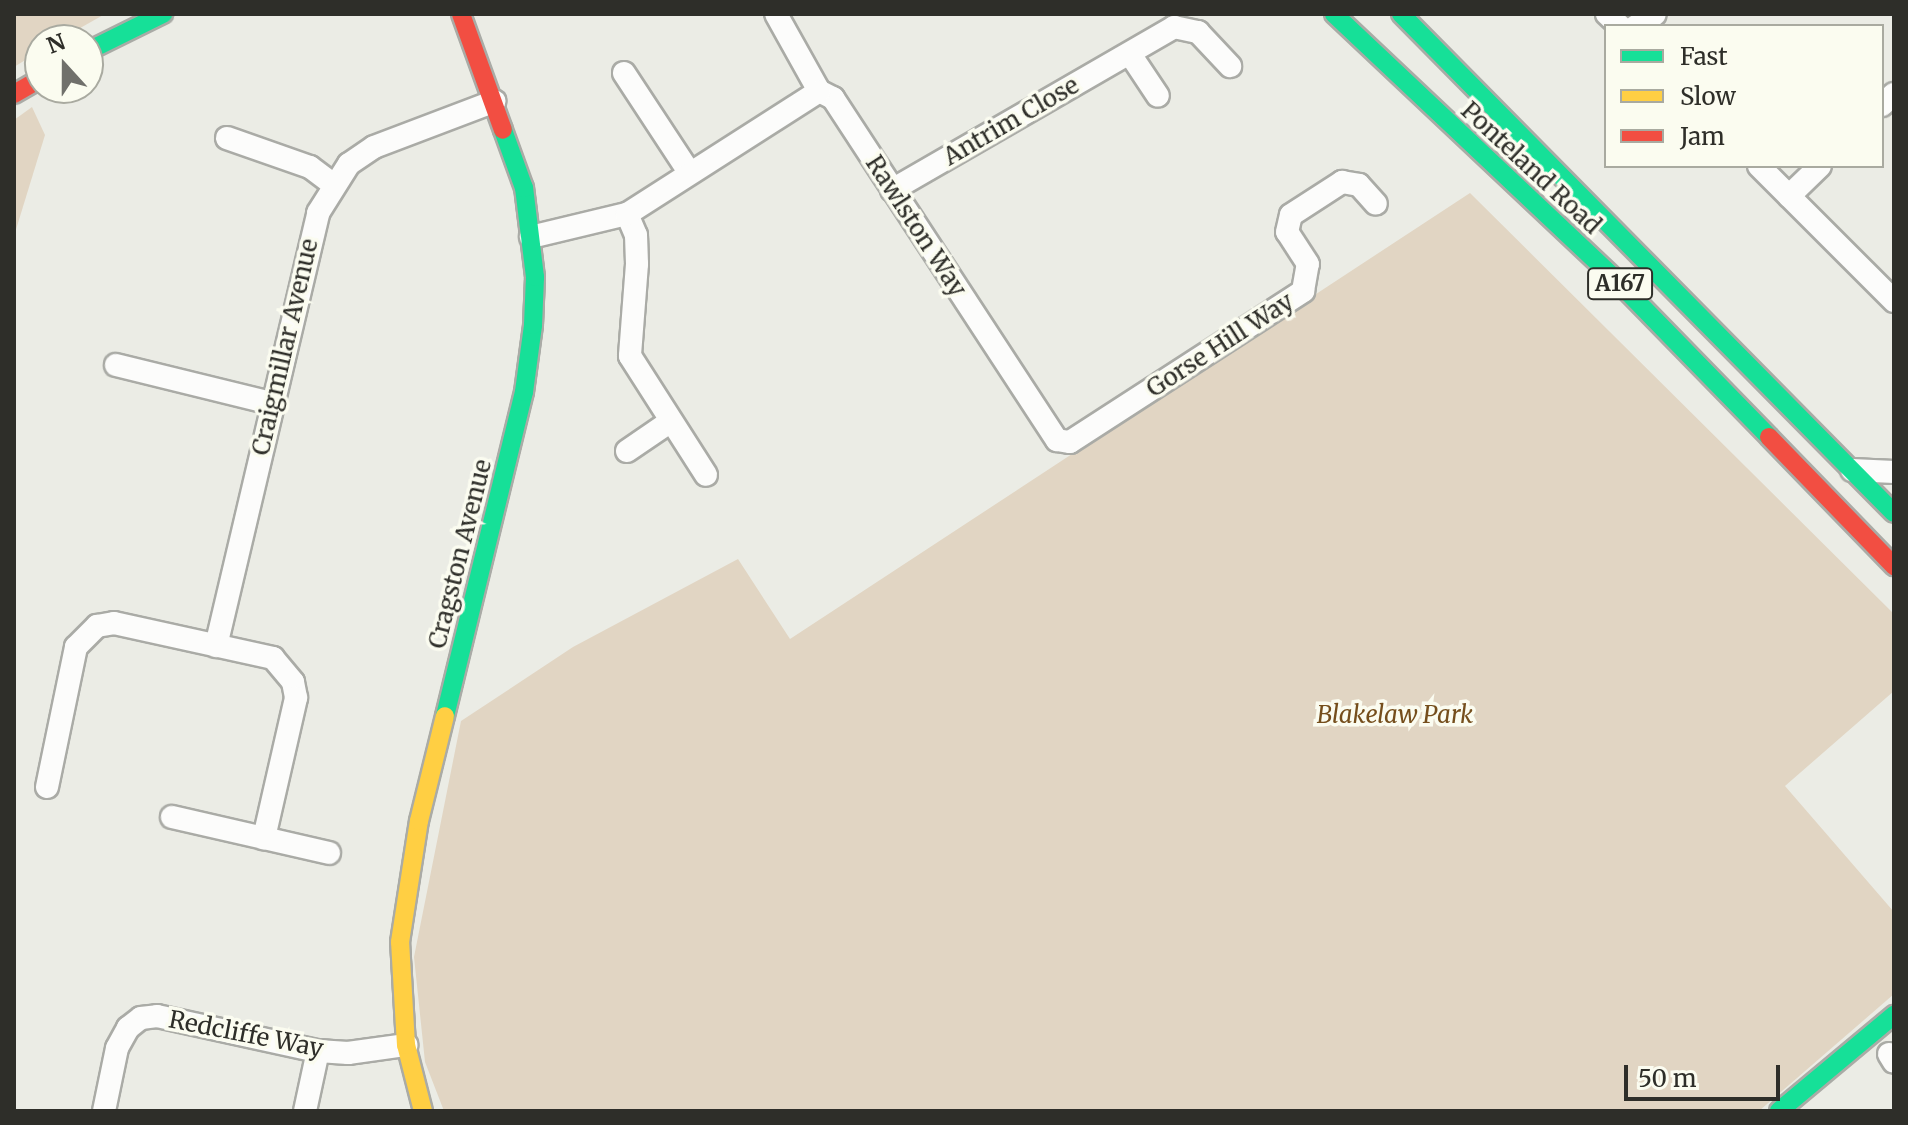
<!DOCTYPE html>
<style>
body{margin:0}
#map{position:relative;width:1908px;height:1125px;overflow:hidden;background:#ebece5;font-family:Merriweather,serif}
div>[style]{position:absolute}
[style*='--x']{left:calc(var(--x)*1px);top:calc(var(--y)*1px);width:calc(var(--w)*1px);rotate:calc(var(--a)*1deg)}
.green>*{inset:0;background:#e1d5c3}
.roads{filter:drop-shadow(2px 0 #aaaba6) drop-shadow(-2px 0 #aaaba6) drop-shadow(0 2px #aaaba6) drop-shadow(0 -2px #aaaba6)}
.street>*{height:22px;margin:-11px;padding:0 11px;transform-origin:11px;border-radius:11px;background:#fcfcfb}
.fast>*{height:18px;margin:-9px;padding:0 9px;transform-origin:9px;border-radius:9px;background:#16e098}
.slow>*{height:18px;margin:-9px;padding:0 9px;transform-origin:9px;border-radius:9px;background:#ffcf43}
.jam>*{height:18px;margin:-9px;padding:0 9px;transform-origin:9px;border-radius:9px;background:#f24e42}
span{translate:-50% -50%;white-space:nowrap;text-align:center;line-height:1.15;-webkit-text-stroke:7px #fbfcf0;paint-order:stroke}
.shield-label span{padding:2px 6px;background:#fbfcf0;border:2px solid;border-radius:6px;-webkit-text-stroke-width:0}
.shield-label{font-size:22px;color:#2e2e29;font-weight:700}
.street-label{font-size:24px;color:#2e2e29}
.park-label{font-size:24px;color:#754e1c;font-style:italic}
.frame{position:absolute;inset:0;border:16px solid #2e2e29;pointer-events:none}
.legend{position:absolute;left:1604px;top:24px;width:280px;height:144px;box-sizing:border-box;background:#fbfcf0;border:2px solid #a9aaa0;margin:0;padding:10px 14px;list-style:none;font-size:24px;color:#2e2e29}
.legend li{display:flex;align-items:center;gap:16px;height:40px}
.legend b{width:40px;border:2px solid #a9aaa0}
.north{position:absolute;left:24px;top:24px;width:80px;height:80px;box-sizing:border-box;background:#fbfcf0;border:2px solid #a9aaa0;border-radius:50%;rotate:339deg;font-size:22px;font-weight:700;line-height:32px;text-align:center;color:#2e2e29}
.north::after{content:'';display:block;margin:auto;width:28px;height:36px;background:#70706b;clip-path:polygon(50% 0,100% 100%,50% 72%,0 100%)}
.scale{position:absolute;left:1624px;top:1065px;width:156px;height:36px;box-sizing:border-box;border:4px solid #2e2e29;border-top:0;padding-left:10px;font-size:24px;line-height:28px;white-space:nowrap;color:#2e2e29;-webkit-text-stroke:6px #fbfcf0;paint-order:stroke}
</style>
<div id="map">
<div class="green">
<i style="clip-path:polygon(14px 14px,105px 14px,59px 40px,40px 40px,40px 51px,14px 67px)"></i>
<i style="clip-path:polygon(32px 107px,45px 135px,14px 236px,14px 120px)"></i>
<i style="clip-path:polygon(1470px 193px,1894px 614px,1894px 691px,1785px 786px,1894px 912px,1894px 994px,1759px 1111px,444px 1111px,425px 1062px,414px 957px,461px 721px,573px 647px,738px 559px,790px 639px)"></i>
</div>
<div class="roads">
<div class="street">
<i style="--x:776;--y:14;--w:88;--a:60.8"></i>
<i style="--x:819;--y:91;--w:16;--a:27"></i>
<i style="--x:833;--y:98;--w:409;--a:56.8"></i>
<i style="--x:1057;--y:440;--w:13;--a:9"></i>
<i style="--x:1070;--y:442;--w:278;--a:-32.9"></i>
<i style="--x:1303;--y:291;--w:27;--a:-80"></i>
<i style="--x:1308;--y:264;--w:38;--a:-123"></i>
<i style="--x:1287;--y:232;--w:17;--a:-77"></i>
<i style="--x:1291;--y:215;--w:61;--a:-32.9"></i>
<i style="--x:1342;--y:182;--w:17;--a:10"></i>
<i style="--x:1359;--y:185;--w:25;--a:48"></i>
<i style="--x:1607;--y:14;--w:18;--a:43"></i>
<i style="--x:1636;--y:26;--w:22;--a:-32"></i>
<i style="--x:1130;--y:54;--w:50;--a:56.3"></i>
<i style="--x:624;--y:73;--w:118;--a:56.7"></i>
<i style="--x:1882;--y:105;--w:16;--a:-43"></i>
<i style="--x:227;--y:138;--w:88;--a:19.3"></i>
<i style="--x:310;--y:167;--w:30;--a:37"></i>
<i style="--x:1759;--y:166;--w:191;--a:45"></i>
<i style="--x:892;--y:190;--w:326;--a:-30"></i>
<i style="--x:1174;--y:27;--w:25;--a:12"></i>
<i style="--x:1198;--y:32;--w:47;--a:46.7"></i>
<i style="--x:1789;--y:196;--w:43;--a:-44.1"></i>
<i style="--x:627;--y:214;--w:23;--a:67"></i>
<i style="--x:636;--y:235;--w:29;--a:88"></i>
<i style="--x:637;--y:264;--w:92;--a:94.4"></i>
<i style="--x:630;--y:356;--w:141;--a:57.4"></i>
<i style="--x:531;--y:237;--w:99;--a:-13.5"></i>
<i style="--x:627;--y:214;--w:228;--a:-32.6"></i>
<i style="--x:116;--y:365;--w:160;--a:13.8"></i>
<i style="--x:627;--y:451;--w:53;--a:-34.3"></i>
<i style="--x:1852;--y:470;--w:42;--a:2.7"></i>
<i style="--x:216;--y:646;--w:445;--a:-76.7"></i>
<i style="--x:318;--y:213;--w:58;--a:-57.7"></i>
<i style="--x:349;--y:164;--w:30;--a:-34"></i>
<i style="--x:374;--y:147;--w:129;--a:-20.8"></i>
<i style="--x:47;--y:787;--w:143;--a:-78.3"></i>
<i style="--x:76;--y:647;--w:30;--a:-45"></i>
<i style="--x:97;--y:626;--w:17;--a:-10"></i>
<i style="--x:114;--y:623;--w:163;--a:12.4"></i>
<i style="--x:273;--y:658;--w:31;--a:50"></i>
<i style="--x:293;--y:682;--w:16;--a:79"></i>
<i style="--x:296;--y:698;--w:144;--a:102.9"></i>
<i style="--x:172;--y:817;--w:161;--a:12.9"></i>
<i style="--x:1889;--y:1054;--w:9;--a:58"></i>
<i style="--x:104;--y:1111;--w:64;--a:-78.3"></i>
<i style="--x:117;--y:1048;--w:23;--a:-61"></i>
<i style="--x:128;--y:1028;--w:16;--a:-38"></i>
<i style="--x:141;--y:1018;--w:16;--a:-7"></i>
<i style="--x:157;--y:1016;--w:165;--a:12.3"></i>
<i style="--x:318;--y:1051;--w:30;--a:4"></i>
<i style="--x:348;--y:1053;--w:59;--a:-7.9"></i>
<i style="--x:305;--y:1111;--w:61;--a:-77.8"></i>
</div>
<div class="fast">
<i style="--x:1334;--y:14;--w:388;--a:43.3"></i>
<i style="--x:1616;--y:280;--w:219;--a:45.7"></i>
<i style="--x:1401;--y:14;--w:701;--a:45.35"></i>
<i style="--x:88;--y:51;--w:84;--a:-26.3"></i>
<i style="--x:445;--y:716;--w:333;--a:-76.3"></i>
<i style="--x:524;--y:392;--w:68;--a:-82.3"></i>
<i style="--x:533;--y:325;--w:48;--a:-87.6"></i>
<i style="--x:535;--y:277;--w:90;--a:-97"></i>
<i style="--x:524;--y:188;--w:62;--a:-109.9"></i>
<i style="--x:1779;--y:1111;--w:150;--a:-39.9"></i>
</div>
<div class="slow">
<i style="--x:423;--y:1111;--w:68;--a:-104.4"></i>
<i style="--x:406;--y:1045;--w:103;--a:-93.3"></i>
<i style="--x:400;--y:942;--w:122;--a:-81.1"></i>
<i style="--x:419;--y:821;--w:108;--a:-76.1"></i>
</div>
<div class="jam">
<i style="--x:461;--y:14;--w:123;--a:70.1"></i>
<i style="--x:14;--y:94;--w:30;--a:-30"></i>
<i style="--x:1769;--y:437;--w:180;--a:45.9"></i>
</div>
</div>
<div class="shield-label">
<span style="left:1620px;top:284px">A167</span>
</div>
<div class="street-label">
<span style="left:1011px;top:121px;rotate:-30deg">Antrim Close</span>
<span style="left:1531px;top:168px;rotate:43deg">Ponteland Road</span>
<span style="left:916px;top:226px;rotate:57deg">Rawlston Way</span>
<span style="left:1220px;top:345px;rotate:-33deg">Gorse Hill Way</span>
<span style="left:285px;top:347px;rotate:-77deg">Craigmillar Avenue</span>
<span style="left:460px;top:554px;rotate:-76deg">Cragston Avenue</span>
<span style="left:246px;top:1034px;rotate:11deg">Redcliffe Way</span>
</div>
<div class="park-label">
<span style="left:1395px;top:715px">Blakelaw Park</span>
</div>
<div class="frame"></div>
<ul class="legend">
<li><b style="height:10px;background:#16e098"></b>Fast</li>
<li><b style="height:10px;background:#ffcf43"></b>Slow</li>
<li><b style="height:10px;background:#f24e42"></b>Jam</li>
</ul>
<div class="north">N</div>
<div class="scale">50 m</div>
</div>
